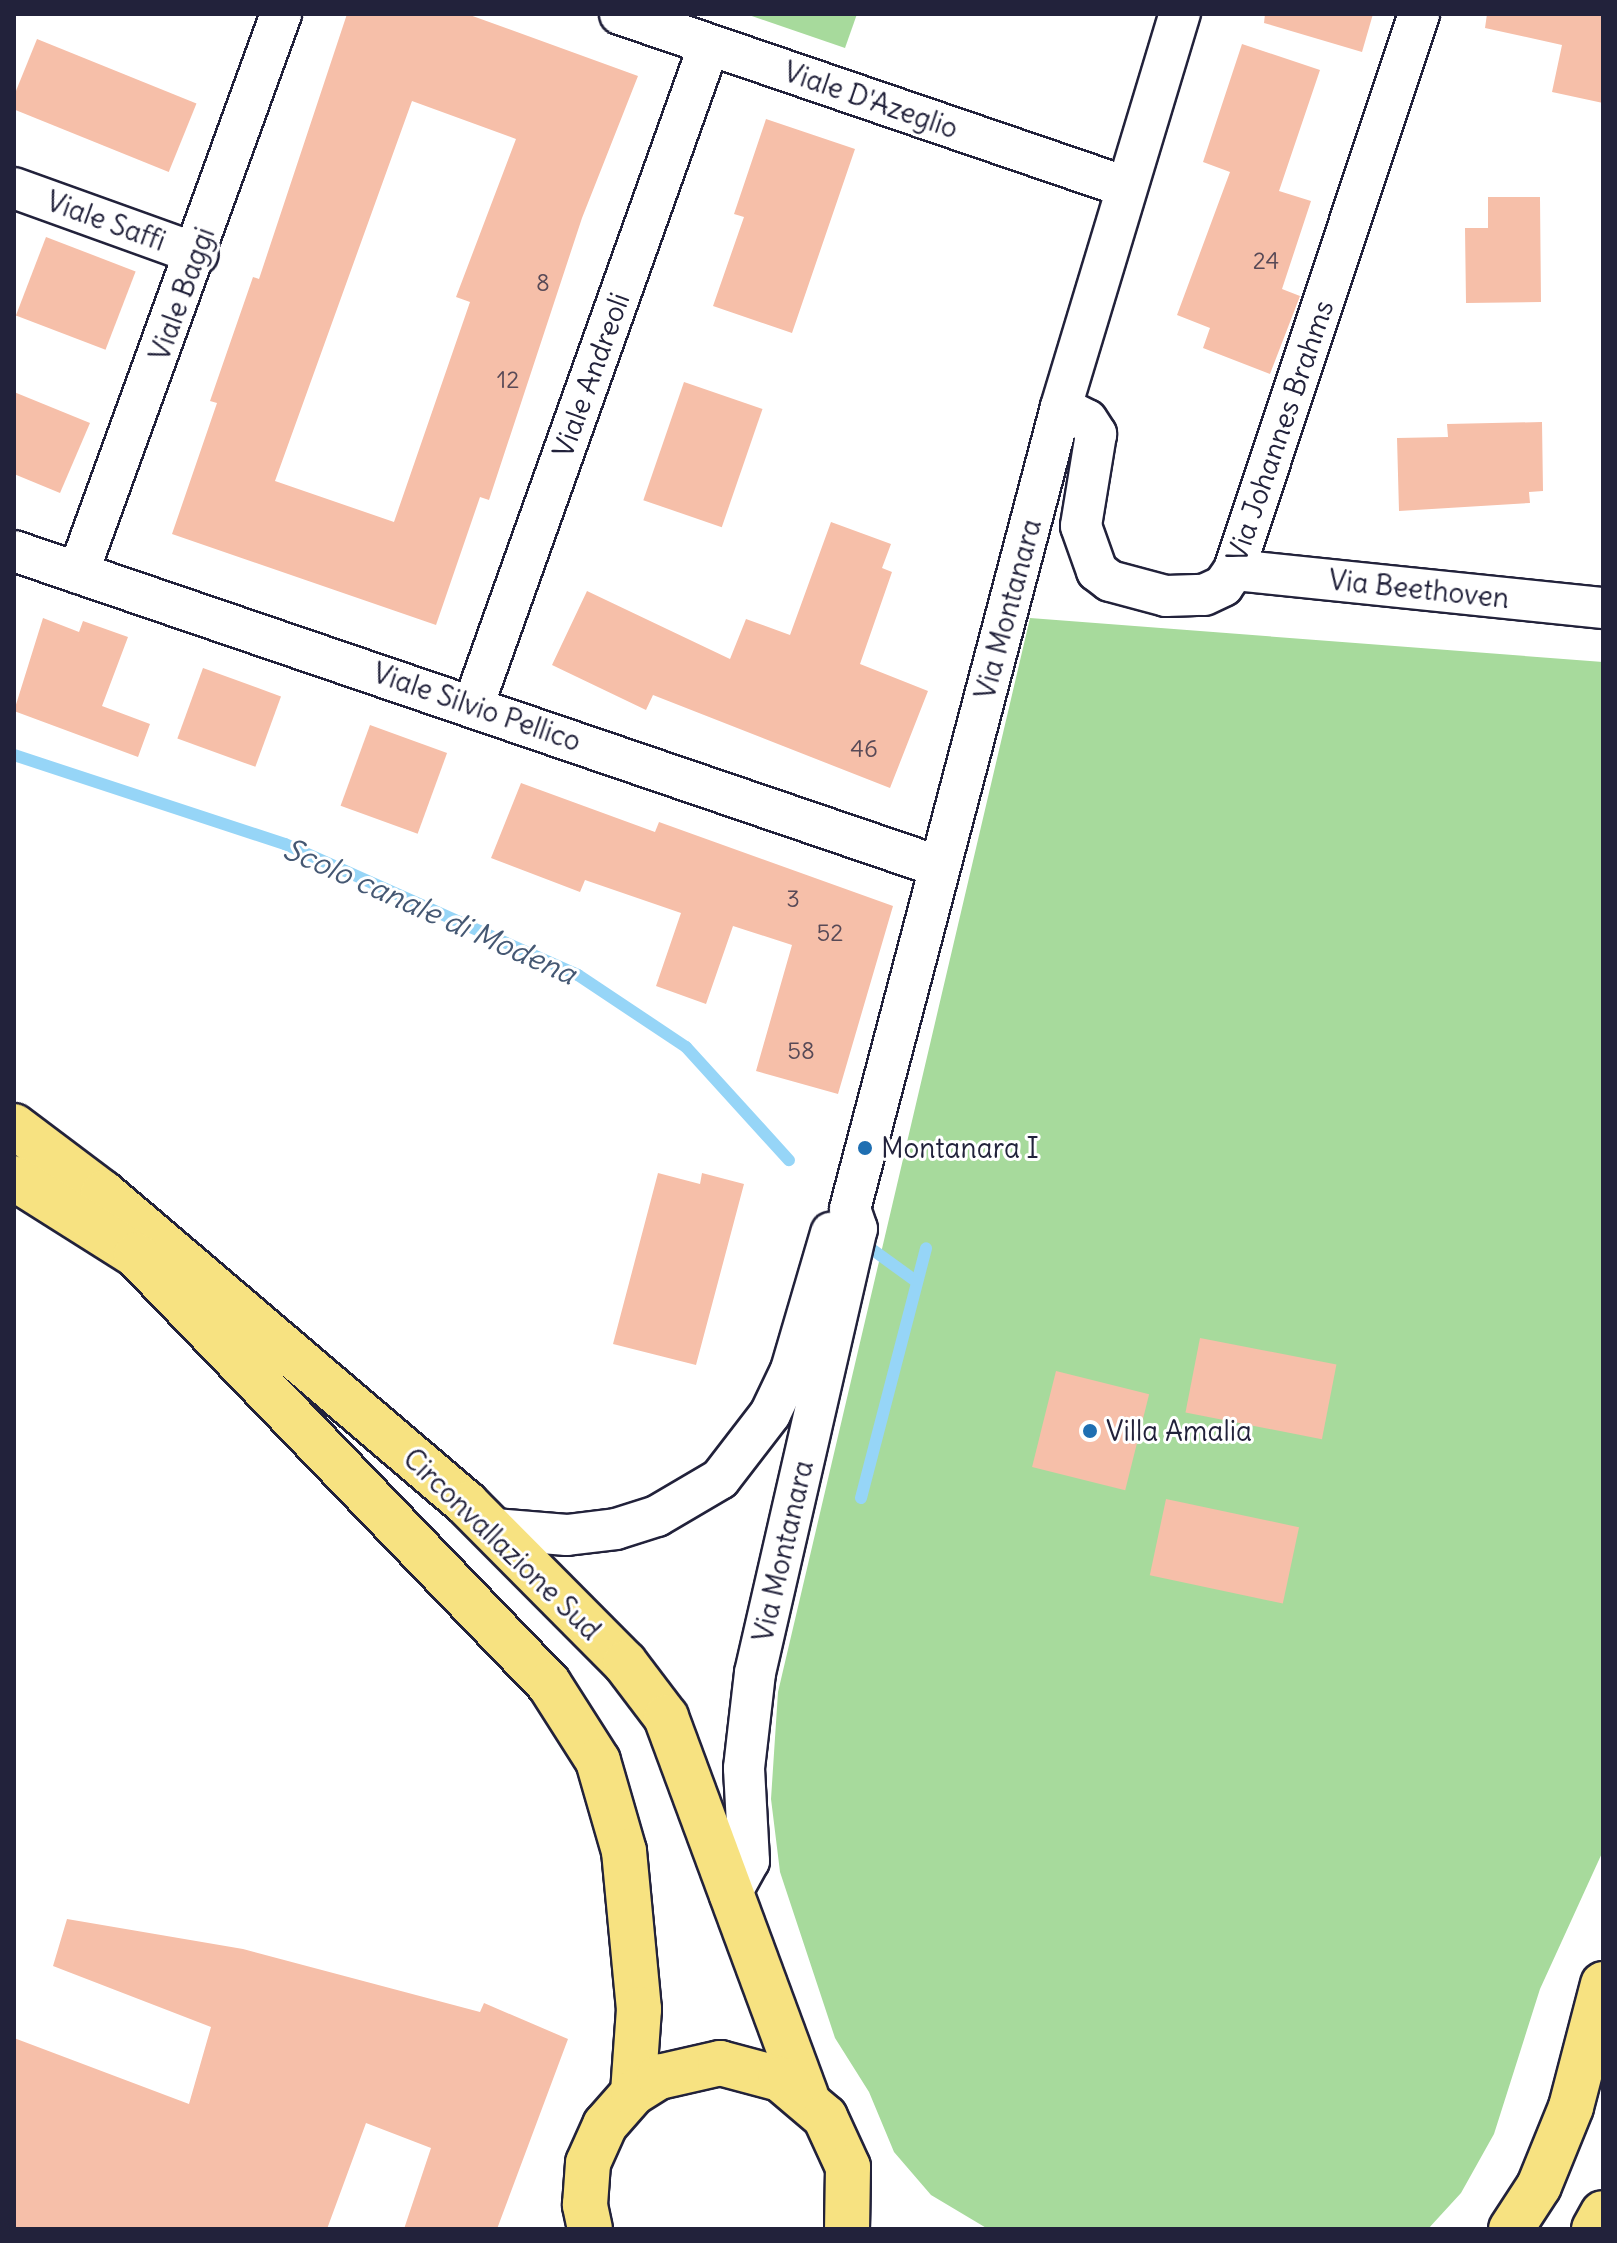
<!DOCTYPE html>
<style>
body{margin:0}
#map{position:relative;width:1617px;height:2243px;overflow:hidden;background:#fff;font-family:Delius,sans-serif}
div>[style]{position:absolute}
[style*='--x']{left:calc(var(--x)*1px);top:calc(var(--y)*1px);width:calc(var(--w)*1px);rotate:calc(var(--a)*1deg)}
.green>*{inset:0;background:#a7da9c}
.stream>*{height:12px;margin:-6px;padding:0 6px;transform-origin:6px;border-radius:6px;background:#96d5f7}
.building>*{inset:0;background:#f6bfa9;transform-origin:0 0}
.roads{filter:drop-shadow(2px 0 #22223b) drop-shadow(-2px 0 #22223b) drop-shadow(0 2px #22223b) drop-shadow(0 -2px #22223b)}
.minor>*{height:40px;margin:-20px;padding:0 20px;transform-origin:20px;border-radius:20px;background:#fff}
.major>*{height:44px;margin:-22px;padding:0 22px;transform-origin:22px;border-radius:22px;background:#f7e281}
.dots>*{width:22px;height:22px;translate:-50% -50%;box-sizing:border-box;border:4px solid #fff;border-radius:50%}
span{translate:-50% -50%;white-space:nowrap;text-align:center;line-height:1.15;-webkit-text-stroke:6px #fff;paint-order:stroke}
.number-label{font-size:24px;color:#574956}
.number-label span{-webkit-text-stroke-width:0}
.street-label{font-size:28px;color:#22223b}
.poi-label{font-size:28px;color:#22223b}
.left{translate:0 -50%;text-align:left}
.water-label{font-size:30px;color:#455873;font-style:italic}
.frame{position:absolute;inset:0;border:16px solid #22223b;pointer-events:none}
</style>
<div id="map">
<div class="green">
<i style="clip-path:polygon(746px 14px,857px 14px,845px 48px)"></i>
<i style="clip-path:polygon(1030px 618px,1603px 662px,1603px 1851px,1540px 1989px,1494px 2134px,1461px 2193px,1428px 2229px,988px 2229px,931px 2195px,894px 2152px,869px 2092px,835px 2038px,780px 1872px,771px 1799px,778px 1692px)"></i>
</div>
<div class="stream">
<i style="--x:14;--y:755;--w:285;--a:18.2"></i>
<i style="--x:285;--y:844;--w:321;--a:24.1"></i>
<i style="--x:578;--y:975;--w:130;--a:33.7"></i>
<i style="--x:686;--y:1047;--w:153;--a:47.7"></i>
<i style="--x:873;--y:1250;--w:54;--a:36"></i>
<i style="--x:861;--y:1498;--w:258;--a:-75.4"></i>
</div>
<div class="building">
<i style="clip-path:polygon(evenodd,347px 14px,467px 14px,638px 76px,582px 218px,489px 500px,480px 497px,436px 625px,172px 534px,217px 403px,210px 401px,253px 277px,259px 279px,347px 14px,412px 101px,516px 139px,456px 297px,470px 302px,394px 522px,275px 481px,412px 101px)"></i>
<i style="clip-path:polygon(1265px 14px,1373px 14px,1362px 52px,1264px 23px)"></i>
<i style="clip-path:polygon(1487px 14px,1603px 14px,1603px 103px,1552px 92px,1562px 45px,1485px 28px)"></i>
<i style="left:37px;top:39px;width:172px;height:74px;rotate:22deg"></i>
<i style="clip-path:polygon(1242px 44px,1320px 70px,1279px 191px,1311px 201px,1282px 289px,1300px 296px,1270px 374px,1203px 348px,1210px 328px,1177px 315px,1230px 172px,1203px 162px)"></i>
<i style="clip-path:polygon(766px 119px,855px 149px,792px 333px,713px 306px,744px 217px,734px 214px)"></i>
<i style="clip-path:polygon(1488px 197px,1540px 197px,1541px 302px,1466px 303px,1465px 228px,1488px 228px)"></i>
<i style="left:46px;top:237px;width:96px;height:84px;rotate:21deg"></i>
<i style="left:684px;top:382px;width:83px;height:125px;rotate:19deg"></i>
<i style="clip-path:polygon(14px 392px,90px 423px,60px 493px,14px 474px)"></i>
<i style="clip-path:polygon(1542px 422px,1543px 491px,1529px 492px,1530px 503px,1399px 511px,1397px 438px,1448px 437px,1447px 424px)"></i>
<i style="clip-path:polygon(831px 522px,891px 544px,882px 568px,892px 572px,860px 664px,928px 691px,890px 788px,653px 695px,646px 710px,552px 665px,587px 591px,730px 659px,746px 619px,790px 635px)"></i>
<i style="clip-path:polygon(43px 618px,79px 632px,83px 621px,128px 637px,102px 706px,150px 724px,138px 757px,14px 711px)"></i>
<i style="left:203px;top:668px;width:83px;height:75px;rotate:20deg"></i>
<i style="left:370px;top:725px;width:82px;height:86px;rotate:20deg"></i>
<i style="clip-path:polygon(521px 783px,655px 832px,659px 822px,893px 906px,838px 1094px,756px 1071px,792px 945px,733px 926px,706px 1004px,656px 986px,681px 913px,585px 880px,580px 892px,491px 858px)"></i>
<i style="clip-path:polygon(658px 1173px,700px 1184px,702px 1173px,744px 1184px,696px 1365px,613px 1344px)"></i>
<i style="left:1200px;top:1338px;width:139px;height:76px;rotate:11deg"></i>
<i style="left:1056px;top:1371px;width:96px;height:99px;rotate:14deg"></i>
<i style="left:1166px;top:1499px;width:136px;height:78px;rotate:12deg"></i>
<i style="clip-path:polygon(67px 1919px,243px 1949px,480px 2012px,484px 2003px,568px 2039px,497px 2229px,404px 2229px,431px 2148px,366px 2123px,327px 2229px,14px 2229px,14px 2038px,189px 2104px,211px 2027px,53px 1966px)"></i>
</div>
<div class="roads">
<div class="minor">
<i style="--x:620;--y:14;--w:532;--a:18.88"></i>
<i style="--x:14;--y:188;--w:195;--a:19.8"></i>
<i style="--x:1061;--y:407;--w:29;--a:27"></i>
<i style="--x:1087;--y:420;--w:17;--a:57"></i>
<i style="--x:1096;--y:434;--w:93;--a:99.3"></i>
<i style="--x:1081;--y:526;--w:48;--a:70.4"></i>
<i style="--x:1097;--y:571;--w:16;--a:38"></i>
<i style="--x:1110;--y:581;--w:58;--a:15"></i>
<i style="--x:1166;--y:596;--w:38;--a:-2"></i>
<i style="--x:1204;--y:595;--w:21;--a:-25"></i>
<i style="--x:1223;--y:586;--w:19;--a:-55"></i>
<i style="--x:1234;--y:570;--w:586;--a:-71.6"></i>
<i style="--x:14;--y:551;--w:978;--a:18.84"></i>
<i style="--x:1234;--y:570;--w:371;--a:5.9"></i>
<i style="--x:78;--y:573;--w:595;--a:-70.04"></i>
<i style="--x:473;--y:706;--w:702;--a:-70.35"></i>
<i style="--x:494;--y:1529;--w:73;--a:4.7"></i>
<i style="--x:567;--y:1535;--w:49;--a:-7"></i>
<i style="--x:616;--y:1529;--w:43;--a:-17.6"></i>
<i style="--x:657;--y:1516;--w:73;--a:-30.4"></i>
<i style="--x:720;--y:1479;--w:82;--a:-52.4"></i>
<i style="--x:770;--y:1414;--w:49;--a:-64.5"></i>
<i style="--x:791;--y:1370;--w:143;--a:-73.7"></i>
<i style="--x:730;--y:1895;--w:39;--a:-61"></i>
<i style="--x:749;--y:1861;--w:93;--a:-93.1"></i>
<i style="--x:744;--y:1768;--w:96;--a:-83.4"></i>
<i style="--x:755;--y:1673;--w:456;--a:-77.1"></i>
<i style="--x:857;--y:1229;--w:21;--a:-109"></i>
<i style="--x:850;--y:1209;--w:829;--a:-75.26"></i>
<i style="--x:1061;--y:407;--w:411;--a:-73.2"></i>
</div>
<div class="major">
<i style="--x:14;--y:1126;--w:111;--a:37"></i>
<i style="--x:103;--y:1193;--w:479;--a:40.5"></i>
<i style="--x:467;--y:1504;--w:224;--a:45.2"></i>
<i style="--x:625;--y:1663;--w:68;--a:52.8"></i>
<i style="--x:666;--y:1717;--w:404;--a:69.7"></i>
<i style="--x:14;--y:1178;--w:144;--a:32.3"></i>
<i style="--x:136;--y:1255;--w:595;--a:46.09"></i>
<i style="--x:549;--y:1684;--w:91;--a:57.5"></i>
<i style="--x:598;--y:1761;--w:94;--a:73.9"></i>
<i style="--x:624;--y:1851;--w:159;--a:84.6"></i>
<i style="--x:639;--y:2009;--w:84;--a:94.1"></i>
<i style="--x:590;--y:2229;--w:25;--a:-102"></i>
<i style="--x:585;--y:2205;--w:42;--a:-85.9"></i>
<i style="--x:588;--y:2163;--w:42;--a:-65.9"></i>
<i style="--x:605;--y:2125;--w:43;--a:-48.8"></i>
<i style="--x:633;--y:2093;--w:31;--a:-32"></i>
<i style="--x:659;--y:2077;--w:63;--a:-12.9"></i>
<i style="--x:720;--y:2063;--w:62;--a:14.9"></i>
<i style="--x:780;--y:2079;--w:59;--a:40.2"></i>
<i style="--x:825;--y:2117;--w:55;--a:65.3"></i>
<i style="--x:848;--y:2167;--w:62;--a:90.9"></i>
<i style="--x:1511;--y:2229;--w:51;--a:-56.9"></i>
<i style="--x:1539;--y:2186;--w:85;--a:-67.9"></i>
<i style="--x:1571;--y:2107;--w:127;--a:-75.4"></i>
<i style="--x:1594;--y:2229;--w:18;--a:-61"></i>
</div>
</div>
<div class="dots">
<i style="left:865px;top:1148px;background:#1f6fb2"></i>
<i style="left:1090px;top:1431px;background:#1f6fb2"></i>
</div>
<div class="number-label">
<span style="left:1266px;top:261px">24</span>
<span style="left:543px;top:283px">8</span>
<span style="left:508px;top:380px">12</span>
<span style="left:864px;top:749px">46</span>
<span style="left:793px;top:899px">3</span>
<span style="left:830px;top:933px">52</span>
<span style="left:801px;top:1051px">58</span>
</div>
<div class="street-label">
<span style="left:871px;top:100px;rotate:19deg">Viale D'Azeglio</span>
<span style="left:106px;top:221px;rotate:20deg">Viale Saffi</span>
<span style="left:182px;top:294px;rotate:-70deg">Viale Baggi</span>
<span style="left:591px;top:375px;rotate:-70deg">Viale Andreoli</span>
<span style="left:1280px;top:431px;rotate:-71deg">Via Johannes Brahms</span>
<span style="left:1419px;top:589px;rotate:6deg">Via Beethoven</span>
<span style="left:1008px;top:609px;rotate:-75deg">Via Montanara</span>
<span style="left:477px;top:707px;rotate:19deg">Viale Silvio Pellico</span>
<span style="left:502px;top:1544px;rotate:44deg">Circonvallazione Sud</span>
<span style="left:783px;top:1551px;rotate:-77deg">Via Montanara</span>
</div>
<div class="poi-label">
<span class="left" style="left:881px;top:1148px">Montanara I</span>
<span class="left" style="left:1106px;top:1431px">Villa Amalia</span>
</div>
<div class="water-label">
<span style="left:430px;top:911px;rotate:24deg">Scolo canale di Modena</span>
</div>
<div class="frame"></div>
</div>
